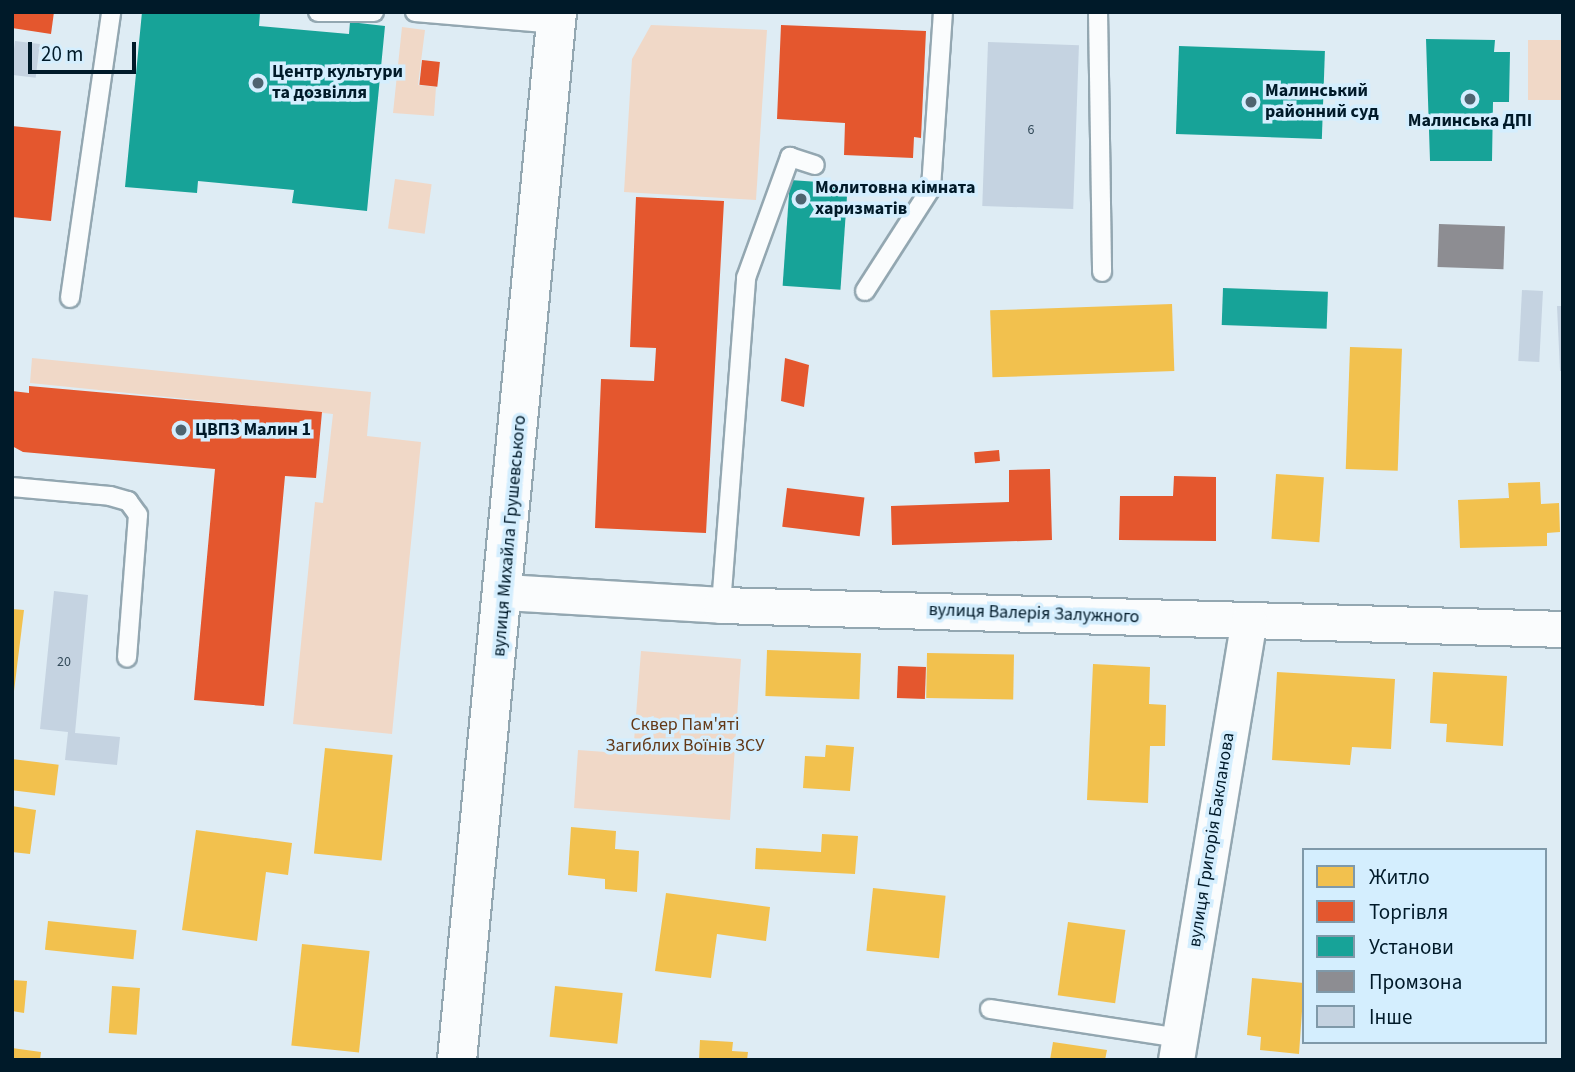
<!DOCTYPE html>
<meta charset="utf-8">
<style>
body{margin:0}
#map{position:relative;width:1575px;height:1072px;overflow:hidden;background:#deecf4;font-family:"Source Sans 3",sans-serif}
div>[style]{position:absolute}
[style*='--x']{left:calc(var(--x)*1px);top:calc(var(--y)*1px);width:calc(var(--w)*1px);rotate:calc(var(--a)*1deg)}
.green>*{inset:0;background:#f0d8c7;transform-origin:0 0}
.homes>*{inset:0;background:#f2c14e;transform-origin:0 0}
.shops>*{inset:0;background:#e4572e;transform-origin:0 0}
.public>*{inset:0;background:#17a398;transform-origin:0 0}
.industry>*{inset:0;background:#8d8d92;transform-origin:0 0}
.building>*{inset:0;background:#c5d3e1;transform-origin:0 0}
.roads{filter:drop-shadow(2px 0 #93a7b1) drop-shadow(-2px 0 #93a7b1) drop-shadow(0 2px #93a7b1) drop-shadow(0 -2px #93a7b1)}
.lane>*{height:18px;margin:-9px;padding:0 9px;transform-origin:9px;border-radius:9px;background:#fafcfd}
.street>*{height:35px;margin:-17.5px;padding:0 17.5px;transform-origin:17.5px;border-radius:17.5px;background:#fafcfd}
.secondary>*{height:38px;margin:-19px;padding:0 19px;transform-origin:19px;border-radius:19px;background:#fafcfd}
.dots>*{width:19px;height:19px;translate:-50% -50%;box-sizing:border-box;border:4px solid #d4eefe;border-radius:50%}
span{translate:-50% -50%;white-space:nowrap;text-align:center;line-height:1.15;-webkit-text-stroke:7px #d4eefe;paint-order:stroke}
.number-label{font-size:14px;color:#314857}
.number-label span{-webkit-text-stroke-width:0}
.poi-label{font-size:18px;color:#001a29;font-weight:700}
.left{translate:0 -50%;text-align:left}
.street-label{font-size:18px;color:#001a29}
.park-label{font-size:18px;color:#643917}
.frame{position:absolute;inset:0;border:14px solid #001a29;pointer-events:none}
.legend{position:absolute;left:1302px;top:848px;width:245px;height:196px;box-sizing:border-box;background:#d4eefe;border:2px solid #7f99a9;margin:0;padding:9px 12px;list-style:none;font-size:21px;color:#001a29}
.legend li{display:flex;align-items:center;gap:14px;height:35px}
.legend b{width:35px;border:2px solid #7f99a9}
.scale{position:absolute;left:28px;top:42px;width:108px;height:32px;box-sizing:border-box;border:4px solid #001a29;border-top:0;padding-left:9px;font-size:21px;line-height:24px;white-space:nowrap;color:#001a29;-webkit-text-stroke:5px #d4eefe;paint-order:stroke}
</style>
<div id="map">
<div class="green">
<i style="clip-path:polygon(651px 25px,767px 30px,756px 200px,624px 192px,632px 59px)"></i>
<i style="clip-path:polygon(402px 27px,425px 30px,418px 85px,436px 87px,434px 116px,393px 113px)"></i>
<i style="left:1528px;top:40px;width:35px;height:60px"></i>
<i style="left:395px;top:179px;width:37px;height:50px;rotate:8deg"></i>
<i style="clip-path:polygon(32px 358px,371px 392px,367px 436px,421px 442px,392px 734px,293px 724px,315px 502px,323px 503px,333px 414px,30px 383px)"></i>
<i style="clip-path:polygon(641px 651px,741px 659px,730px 820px,574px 808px,578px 750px,633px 754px)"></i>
</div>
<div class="homes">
<i style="left:1172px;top:304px;width:67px;height:182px;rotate:88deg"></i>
<i style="left:1350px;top:347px;width:52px;height:122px;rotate:2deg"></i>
<i style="left:1276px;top:474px;width:48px;height:65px;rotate:4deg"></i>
<i style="clip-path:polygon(1540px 482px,1541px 504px,1559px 503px,1560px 532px,1547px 533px,1547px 546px,1460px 548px,1458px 500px,1509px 498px,1508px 483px)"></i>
<i style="clip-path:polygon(12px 609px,24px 610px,14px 691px,12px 691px)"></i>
<i style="left:767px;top:650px;width:94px;height:46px;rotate:2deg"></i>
<i style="left:927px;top:653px;width:87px;height:45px;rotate:1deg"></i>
<i style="clip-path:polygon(1093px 664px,1150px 667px,1149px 704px,1166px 705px,1165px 746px,1150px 746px,1148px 803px,1087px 800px)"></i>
<i style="clip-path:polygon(1277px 672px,1395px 679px,1391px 749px,1352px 747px,1350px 765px,1272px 760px)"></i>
<i style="clip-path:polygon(1433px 672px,1507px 676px,1503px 746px,1446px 742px,1447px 724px,1430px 723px)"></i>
<i style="clip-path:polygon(826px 745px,854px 747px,850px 791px,803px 788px,805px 756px,825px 757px)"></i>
<i style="left:325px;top:748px;width:68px;height:106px;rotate:6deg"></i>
<i style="left:12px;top:759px;width:47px;height:31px;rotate:7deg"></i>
<i style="clip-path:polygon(12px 806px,36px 810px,30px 854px,12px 852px)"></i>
<i style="clip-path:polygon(571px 827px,616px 831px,615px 849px,639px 851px,637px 892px,605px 889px,605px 879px,568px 875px)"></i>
<i style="clip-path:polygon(196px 830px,292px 843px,288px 875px,266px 872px,257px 941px,182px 930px)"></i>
<i style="clip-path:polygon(822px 834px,858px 836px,855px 874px,755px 869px,756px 848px,821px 852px)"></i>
<i style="left:873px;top:888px;width:73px;height:63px;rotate:6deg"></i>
<i style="clip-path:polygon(666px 893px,770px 907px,766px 941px,717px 934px,711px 978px,655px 971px)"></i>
<i style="left:48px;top:921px;width:89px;height:29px;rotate:6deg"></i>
<i style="left:1068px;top:922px;width:58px;height:74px;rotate:8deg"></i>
<i style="left:302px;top:944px;width:68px;height:102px;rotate:6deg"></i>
<i style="clip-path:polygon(1252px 978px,1304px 983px,1299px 1054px,1260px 1050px,1261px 1037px,1247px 1035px)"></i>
<i style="clip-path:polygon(12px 980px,27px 981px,24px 1013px,12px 1011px)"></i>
<i style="left:112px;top:986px;width:28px;height:47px;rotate:4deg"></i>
<i style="left:555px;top:986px;width:68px;height:51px;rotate:6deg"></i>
<i style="clip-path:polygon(700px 1040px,733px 1042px,732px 1051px,748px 1052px,747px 1060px,699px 1060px)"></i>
<i style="clip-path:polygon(1053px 1042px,1107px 1050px,1105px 1060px,1050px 1060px)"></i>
<i style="clip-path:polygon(12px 1048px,41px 1052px,40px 1060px,12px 1060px)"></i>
</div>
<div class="shops">
<i style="clip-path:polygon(12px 12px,54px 12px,51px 34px,12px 28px)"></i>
<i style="clip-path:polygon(781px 25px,926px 31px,921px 138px,914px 137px,913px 158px,844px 155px,845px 123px,777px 119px)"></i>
<i style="left:422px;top:60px;width:18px;height:25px;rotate:6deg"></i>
<i style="clip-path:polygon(12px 126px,61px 131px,51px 221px,12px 217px)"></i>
<i style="clip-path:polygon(636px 197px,724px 201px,706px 533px,595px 528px,601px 379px,654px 381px,656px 348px,630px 347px)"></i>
<i style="clip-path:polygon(785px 358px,809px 365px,804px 407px,781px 401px)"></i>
<i style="clip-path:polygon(29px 386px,322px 412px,316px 478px,285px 476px,264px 706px,194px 700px,215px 469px,23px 452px,12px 446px,12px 391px,29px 393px)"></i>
<i style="left:999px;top:450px;width:11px;height:25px;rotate:85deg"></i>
<i style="clip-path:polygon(1050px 469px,1052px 540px,892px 545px,891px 506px,1009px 502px,1009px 470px)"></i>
<i style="clip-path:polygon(1174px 476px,1216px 477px,1216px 541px,1119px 540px,1120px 496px,1173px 496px)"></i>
<i style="left:787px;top:488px;width:78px;height:39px;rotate:7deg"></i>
<i style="left:898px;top:666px;width:28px;height:32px;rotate:2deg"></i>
</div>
<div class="public">
<i style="clip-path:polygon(142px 12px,260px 13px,259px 26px,349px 34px,350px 22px,385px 26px,367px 211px,292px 203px,294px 190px,198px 181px,197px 193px,125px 187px)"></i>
<i style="clip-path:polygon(1426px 39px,1495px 40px,1494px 52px,1510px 52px,1509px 102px,1493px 102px,1492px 161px,1430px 161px)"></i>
<i style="left:1179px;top:46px;width:146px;height:88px;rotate:2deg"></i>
<i style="left:790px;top:180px;width:58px;height:106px;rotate:4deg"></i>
<i style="left:1223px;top:288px;width:105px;height:37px;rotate:2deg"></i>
</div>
<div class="industry">
<i style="left:1439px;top:224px;width:66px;height:43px;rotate:2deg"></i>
</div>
<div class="building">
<i style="left:15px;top:41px;width:25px;height:34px;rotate:7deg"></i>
<i style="left:988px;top:42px;width:91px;height:164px;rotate:2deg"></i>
<i style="left:1522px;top:290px;width:21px;height:71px;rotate:3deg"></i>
<i style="clip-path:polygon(1557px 306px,1563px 306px,1563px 371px,1560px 371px)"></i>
<i style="clip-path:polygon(54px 591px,88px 595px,75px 733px,120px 737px,117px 765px,65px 760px,68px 732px,40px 729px)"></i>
</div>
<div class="roads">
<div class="lane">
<i style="--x:318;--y:12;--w:56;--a:0"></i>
<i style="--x:415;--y:12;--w:142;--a:4.9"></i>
<i style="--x:1098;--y:12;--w:260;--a:89.1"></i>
<i style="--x:865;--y:291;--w:122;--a:-57.3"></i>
<i style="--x:931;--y:188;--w:176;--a:-86.1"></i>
<i style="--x:70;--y:298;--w:289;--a:-81.8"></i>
<i style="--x:12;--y:487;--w:98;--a:5.2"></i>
<i style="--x:110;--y:496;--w:19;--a:16"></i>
<i style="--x:128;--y:501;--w:17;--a:54"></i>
<i style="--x:138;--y:515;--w:143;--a:94.4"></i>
<i style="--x:721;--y:605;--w:328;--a:-85.6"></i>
<i style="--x:746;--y:278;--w:129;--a:-70"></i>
<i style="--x:790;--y:157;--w:26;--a:18"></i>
<i style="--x:990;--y:1009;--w:191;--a:8.7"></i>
</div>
<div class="street">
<i style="--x:505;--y:592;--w:216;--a:3.4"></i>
<i style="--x:721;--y:605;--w:842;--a:1.63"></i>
<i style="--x:1176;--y:1060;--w:445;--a:-80.6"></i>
</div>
<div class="secondary">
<i style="--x:457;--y:1060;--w:1053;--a:-84.55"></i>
</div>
</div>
<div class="dots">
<i style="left:258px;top:83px;background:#4e6470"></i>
<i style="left:1470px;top:99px;background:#4e6470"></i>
<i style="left:1251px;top:102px;background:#4e6470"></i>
<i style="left:801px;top:199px;background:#4e6470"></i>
<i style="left:181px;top:430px;background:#4e6470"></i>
</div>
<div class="number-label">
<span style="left:1031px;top:130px">6</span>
<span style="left:64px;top:662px">20</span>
</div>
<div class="poi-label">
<span class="left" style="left:272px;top:83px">Центр культури<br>та дозвілля</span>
<span class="left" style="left:1265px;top:102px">Малинський<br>районний суд</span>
<span style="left:1470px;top:121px">Малинська ДПІ</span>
<span class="left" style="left:815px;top:199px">Молитовна кімната<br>харизматів</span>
<span class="left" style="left:195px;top:430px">ЦВПЗ Малин 1</span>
</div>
<div class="street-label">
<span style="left:510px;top:536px;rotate:-85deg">вулиця Михайла Грушевського</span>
<span style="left:1034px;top:614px;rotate:2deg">вулиця Валерія Залужного</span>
<span style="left:1212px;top:840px;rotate:-81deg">вулиця Григорія Бакланова</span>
</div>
<div class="park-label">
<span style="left:685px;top:736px">Сквер Пам'яті<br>Загиблих Воїнів ЗСУ</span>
</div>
<div class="frame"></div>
<ul class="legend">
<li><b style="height:19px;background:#f2c14e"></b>Житло</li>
<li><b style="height:19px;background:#e4572e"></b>Торгівля</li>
<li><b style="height:19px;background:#17a398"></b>Установи</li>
<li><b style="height:19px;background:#8d8d92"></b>Промзона</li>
<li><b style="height:19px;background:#c5d3e1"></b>Інше</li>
</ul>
<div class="scale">20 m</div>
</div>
